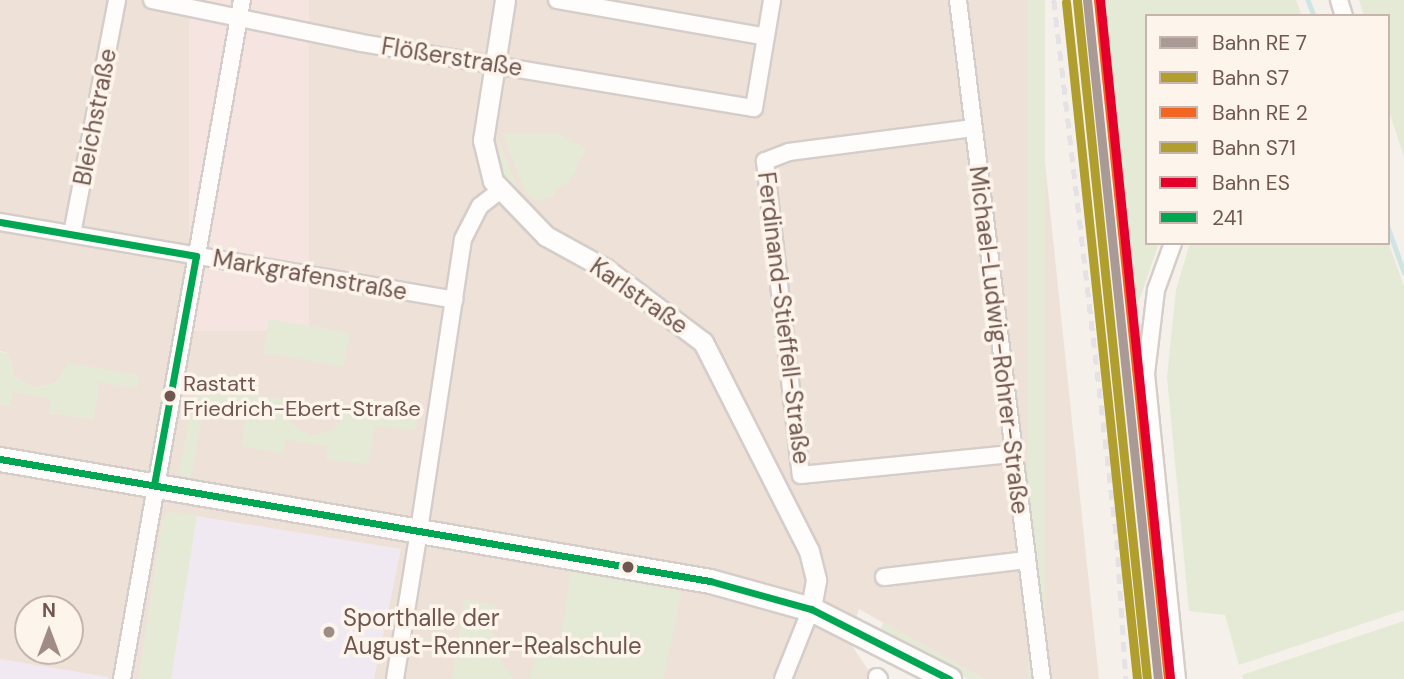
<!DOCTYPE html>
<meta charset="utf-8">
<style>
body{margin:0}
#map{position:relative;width:1404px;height:679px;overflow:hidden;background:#f6f0ea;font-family:"DM Sans",sans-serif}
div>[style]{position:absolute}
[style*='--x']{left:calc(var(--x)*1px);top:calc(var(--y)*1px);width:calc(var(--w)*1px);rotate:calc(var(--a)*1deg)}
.residential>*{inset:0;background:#eee2d8}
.commercial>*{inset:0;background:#f5e4df;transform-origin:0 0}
.education>*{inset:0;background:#f1e9f1}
.green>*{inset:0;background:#e5ead6;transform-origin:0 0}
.stream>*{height:4.5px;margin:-2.25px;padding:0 2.25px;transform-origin:2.25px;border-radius:2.25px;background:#cee5e4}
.roads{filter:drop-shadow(2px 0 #d5cdc9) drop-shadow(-2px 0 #d5cdc9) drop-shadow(0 2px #d5cdc9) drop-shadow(0 -2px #d5cdc9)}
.minor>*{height:16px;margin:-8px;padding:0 8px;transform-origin:8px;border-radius:8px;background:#fefdfc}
.tertiary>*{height:19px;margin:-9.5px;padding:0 9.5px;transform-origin:9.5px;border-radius:9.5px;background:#fefdfc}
.secondary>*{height:23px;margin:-11.5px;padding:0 11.5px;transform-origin:11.5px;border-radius:11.5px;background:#fefdfc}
.rail>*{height:4.5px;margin-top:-2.25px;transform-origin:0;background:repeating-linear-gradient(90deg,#e4e2e4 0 10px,transparent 0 17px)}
.bus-1>*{height:7px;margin:-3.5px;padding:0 3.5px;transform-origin:3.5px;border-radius:3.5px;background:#00a651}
.rail-1>*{height:9px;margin:-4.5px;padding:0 4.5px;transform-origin:4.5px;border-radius:4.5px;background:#a99a95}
.rail-2>*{height:9px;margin:-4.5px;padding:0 4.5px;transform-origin:4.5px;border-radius:4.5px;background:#b09f2f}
.rail-3>*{height:9px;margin:-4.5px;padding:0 4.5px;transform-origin:4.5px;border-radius:4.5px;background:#f26522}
.rail-4>*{height:9px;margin:-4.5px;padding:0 4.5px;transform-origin:4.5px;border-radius:4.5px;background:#b09f2f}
.rail-5>*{height:9px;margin:-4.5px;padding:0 4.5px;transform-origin:4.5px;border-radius:4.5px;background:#e4002b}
.dots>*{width:19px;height:19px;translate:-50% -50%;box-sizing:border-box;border:4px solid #fdf4ec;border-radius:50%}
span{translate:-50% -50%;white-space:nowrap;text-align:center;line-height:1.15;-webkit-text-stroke:7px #fdf4ec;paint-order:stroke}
.bus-label{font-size:22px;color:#70564e}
.left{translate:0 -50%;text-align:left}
.street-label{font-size:24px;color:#70564e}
.poi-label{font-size:24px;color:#70564e}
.legend{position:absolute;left:1145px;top:14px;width:245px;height:231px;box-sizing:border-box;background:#fdf4ec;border:2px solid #c5b5ad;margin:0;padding:9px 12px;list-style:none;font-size:21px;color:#70564e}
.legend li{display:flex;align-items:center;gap:14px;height:35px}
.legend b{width:35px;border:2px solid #c5b5ad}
.north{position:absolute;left:14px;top:595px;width:70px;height:70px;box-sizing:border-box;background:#fdf4ec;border:2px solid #c5b5ad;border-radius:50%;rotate:0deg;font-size:19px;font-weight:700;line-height:28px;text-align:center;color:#70564e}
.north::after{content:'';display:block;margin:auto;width:24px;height:32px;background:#9f8c85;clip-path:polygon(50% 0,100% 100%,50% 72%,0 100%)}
</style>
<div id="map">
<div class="residential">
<i style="clip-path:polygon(evenodd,0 0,1028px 0,1099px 679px,983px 679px,859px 609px,849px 641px,874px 679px,0 679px,0 404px,9px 406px,12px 391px,52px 399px,50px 413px,93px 419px,99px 381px,137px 388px,64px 374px,56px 383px,33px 388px,14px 376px,8px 353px,0 351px,0 0,28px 609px,70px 609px,70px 651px,28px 651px,28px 609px)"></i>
</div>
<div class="commercial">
<i style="left:189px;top:0;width:120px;height:331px"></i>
</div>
<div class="education">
<i style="clip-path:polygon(171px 512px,401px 549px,374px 679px,139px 679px,163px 519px)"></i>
<i style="clip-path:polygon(0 659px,108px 677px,108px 679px,0 679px)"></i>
</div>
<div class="green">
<i style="left:1028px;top:0;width:17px;height:683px"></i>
<i style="clip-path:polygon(1095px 0,1296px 0,1302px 16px,1147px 16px,1147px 243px,1159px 243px,1130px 327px)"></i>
<i style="clip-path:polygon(1359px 0,1404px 0,1404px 157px,1388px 108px,1388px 16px,1364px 16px)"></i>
<i style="clip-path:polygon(502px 133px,558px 134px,586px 149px,569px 183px,556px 188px,554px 196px,536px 201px,525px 191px)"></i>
<i style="clip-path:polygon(497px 135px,519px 193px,503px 174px)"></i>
<i style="clip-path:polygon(1388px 242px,1404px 286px,1404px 610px,1239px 665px,1225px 615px,1189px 611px,1167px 377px,1176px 290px,1190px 243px)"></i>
<i style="left:269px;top:319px;width:82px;height:34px;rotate:10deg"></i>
<i style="clip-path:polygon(0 352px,8px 353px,14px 376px,33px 388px,56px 383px,68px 363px,140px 376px,137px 388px,99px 382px,93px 419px,49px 413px,51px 399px,12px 391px,9px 406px,0 404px)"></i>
<i style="clip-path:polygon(197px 377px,215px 380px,229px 391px,285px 400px,290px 423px,310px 436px,334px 430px,346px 410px,406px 420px,417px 416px,415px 430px,375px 426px,368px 464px,326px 459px,328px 446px,286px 439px,283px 453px,241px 446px,247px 408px,205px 401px,191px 478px,179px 475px)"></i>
<i style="clip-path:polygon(171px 512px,197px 515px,171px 679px,139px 679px,163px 519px)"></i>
<i style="clip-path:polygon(571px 571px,682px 591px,663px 679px,530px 679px,537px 647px,559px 650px)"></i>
<i style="clip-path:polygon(464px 600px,497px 605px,492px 636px,502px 638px,501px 663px,514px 679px,452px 679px)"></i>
<i style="clip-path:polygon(1404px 621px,1404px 679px,1243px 679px,1242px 675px)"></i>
<i style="clip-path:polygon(883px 622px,983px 679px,968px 679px,880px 632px)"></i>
</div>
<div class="stream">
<i style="--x:1308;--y:0;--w:17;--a:69"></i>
<i style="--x:1388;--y:227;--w:48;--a:70.4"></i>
</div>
<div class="roads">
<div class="minor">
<i style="--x:152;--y:0;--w:213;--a:11.6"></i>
<i style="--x:361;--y:43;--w:398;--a:9.4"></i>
<i style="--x:754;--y:108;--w:109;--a:-80.5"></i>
<i style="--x:557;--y:0;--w:212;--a:10"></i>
<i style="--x:958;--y:0;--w:684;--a:82.95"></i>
<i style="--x:1339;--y:0;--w:17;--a:73"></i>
<i style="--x:973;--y:128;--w:186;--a:172.6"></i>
<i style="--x:789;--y:152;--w:26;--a:159"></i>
<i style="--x:765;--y:161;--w:316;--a:83.5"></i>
<i style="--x:801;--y:475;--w:213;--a:-5.7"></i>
<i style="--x:0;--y:222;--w:461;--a:9.7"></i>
<i style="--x:72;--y:234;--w:238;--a:-79.1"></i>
<i style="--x:1173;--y:243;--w:50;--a:109.9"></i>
<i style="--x:1156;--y:290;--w:85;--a:96.8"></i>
<i style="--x:1146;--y:374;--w:307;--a:84.2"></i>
<i style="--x:419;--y:530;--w:294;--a:-81.4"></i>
<i style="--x:463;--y:239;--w:37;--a:-63"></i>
<i style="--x:480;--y:206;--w:24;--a:-38"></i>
<i style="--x:884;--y:577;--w:144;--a:-6.8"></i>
<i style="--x:877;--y:677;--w:3;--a:45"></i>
<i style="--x:122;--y:679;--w:690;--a:-79.98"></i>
<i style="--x:395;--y:679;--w:138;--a:-80.8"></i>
<i style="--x:783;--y:679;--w:75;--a:-68.2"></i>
</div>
<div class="tertiary">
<i style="--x:505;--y:0;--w:142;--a:98.9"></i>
<i style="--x:483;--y:140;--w:42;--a:76.3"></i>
<i style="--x:493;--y:181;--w:76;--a:46.1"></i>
<i style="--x:546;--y:236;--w:68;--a:28.8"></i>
<i style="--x:606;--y:269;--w:121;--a:37"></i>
<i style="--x:703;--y:342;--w:234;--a:63.1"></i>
<i style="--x:809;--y:551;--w:30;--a:76"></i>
<i style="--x:816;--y:580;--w:29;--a:100"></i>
</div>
<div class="secondary">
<i style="--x:0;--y:459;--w:720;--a:9.75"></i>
<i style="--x:710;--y:581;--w:105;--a:15.5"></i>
<i style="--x:811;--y:609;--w:155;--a:26.9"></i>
</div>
</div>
<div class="rail">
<i style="--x:1054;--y:0;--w:544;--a:83.35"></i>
<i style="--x:1117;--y:540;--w:139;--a:86.3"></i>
</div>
<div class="bus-1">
<i style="--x:0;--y:222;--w:199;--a:9.8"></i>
<i style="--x:196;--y:256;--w:233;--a:100.4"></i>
<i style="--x:0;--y:459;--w:720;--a:9.75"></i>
<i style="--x:710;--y:581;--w:105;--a:15.5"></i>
<i style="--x:811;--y:609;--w:155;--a:26.9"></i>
</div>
<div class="rail-1">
<i style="--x:1087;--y:0;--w:683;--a:84.03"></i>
</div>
<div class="rail-2">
<i style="--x:1077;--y:1;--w:682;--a:84.11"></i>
</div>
<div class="rail-3">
<i style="--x:1098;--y:0;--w:682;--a:84.11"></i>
</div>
<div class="rail-4">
<i style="--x:1066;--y:2;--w:681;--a:84.01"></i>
</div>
<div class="rail-5">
<i style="--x:1100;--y:0;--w:681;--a:84.1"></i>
</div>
<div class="dots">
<i style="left:170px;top:396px;background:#70564e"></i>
<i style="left:628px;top:567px;background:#70564e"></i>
<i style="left:329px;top:632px;background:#9f8c85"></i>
</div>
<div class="bus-label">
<span class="left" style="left:183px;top:396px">Rastatt<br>Friedrich-Ebert-Straße</span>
</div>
<div class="street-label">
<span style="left:452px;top:57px;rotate:9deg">Flößerstraße</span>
<span style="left:95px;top:117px;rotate:-79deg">Bleichstraße</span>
<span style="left:310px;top:275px;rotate:10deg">Markgrafenstraße</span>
<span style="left:639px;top:296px;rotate:35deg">Karlstraße</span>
<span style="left:784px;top:318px;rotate:83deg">Ferdinand-Stieffell-Straße</span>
<span style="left:999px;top:340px;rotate:83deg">Michael-Ludwig-Rohrer-Straße</span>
</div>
<div class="poi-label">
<span class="left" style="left:343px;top:632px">Sporthalle der<br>August-Renner-Realschule</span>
</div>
<ul class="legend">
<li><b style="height:9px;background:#a99a95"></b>Bahn RE 7</li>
<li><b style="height:9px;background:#b09f2f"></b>Bahn S7</li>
<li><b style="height:9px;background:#f26522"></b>Bahn RE 2</li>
<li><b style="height:9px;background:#b09f2f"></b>Bahn S71</li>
<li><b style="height:9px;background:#e4002b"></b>Bahn ES</li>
<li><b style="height:9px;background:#00a651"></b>241</li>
</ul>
<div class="north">N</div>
</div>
